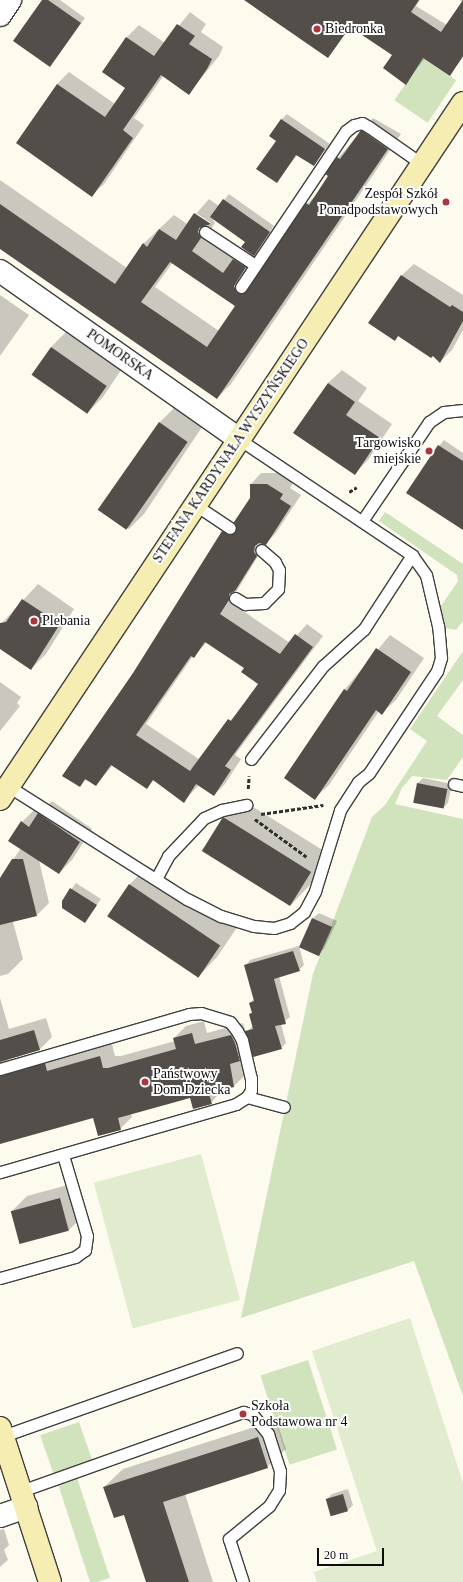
<!DOCTYPE html>
<meta charset="utf-8">
<style>
body{margin:0}
#map{position:relative;width:463px;height:1582px;overflow:hidden;background:#fdfaee;font-family:Georgia,serif}
div>[style]{position:absolute}
[style*='--x']{left:calc(var(--x)*1px);top:calc(var(--y)*1px);width:calc(var(--w)*1px);rotate:calc(var(--a)*1deg)}
.green>*{inset:0;background:#d0e3bc;transform-origin:0 0}
.pitch>*{inset:0;background:#e1ebcd;transform-origin:0 0}
.shadow>*{inset:0;background:#0003}
.building>*{inset:0;background:#544e4a;transform-origin:0 0}
.path>*{height:2.5px;margin-top:-1.25px;transform-origin:0;background:repeating-linear-gradient(90deg,#2f2f2f 0 4px,transparent 0 6px)}
.roads{filter:drop-shadow(1px 0 #404040) drop-shadow(-1px 0 #404040) drop-shadow(0 1px #404040) drop-shadow(0 -1px #404040)}
.lane>*{height:11px;margin:-5.5px;padding:0 5.5px;transform-origin:5.5px;border-radius:5.5px;background:#fff}
.street>*{height:22px;margin:-11px;padding:0 11px;transform-origin:11px;border-radius:11px;background:#fff}
.secondary>*{height:22px;margin:-11px;padding:0 11px;transform-origin:11px;border-radius:11px;background:#f5edb1}
.dots>*{width:11px;height:11px;translate:-50% -50%;box-sizing:border-box;border:2px solid #fff;border-radius:50%}
span{translate:-50% -50%;white-space:nowrap;text-align:center;line-height:1.15;-webkit-text-stroke:4px #fff;paint-order:stroke}
.poi-label{font-size:14px;color:#0d0d0d}
.left{translate:0 -50%;text-align:left}
.right{translate:-100% -50%;text-align:right}
.street-label{font-size:14px;color:#0d0d0d}
.scale{position:absolute;left:317px;top:1548px;width:67px;height:18px;box-sizing:border-box;border:2px solid #0d0d0d;border-top:0;padding-left:5px;font-size:12px;line-height:14px;white-space:nowrap;color:#0d0d0d;-webkit-text-stroke:3px #fff;paint-order:stroke}
</style>
<div id="map">
<div class="green">
<i style="left:423px;top:58px;width:40px;height:51px;rotate:34deg"></i>
<i style="clip-path:polygon(385px 512px,463px 564px,463px 621px,456px 630px,446px 628px,440px 611px,441px 606px,458px 581px,457px 575px,379px 521px)"></i>
<i style="clip-path:polygon(463px 651px,463px 680px,437px 716px,463px 735px,463px 757px,447px 780px,412px 776px,402px 788px,395px 804px,463px 819px,463px 1396px,414px 1261px,241px 1318px,313px 974px,372px 817px,385px 805px,427px 741px,410px 729px)"></i>
<i style="left:308px;top:1360px;width:94px;height:50px;rotate:72deg"></i>
<i style="left:79px;top:1422px;width:42px;height:41px;rotate:71deg"></i>
<i style="clip-path:polygon(77px 1478px,110px 1578px,97px 1582px,90px 1582px,58px 1484px)"></i>
</div>
<div class="pitch">
<i style="left:201px;top:1154px;width:151px;height:111px;rotate:75deg"></i>
<i style="clip-path:polygon(410px 1318px,463px 1483px,463px 1582px,317px 1582px,314px 1572px,377px 1551px,312px 1351px)"></i>
</div>
<div class="shadow">
<i style="clip-path:polygon(44px 0,60px 0,85px 18px,50px 66px)"></i>
<i style="clip-path:polygon(246px 0,420px 0,416px 6px,447px 25px,462px 2px,460px 0,463px 0,463px 58px,450px 74px,425px 58px,406px 83px,393px 55px,351px 26px,328px 57px)"></i>
<i style="clip-path:polygon(190px 12px,206px 24px,201px 32px,223px 47px,219px 56px,189px 93px,164px 75px,134px 118px,144px 125px,104px 184px,92px 195px,57px 84px,69px 72px,115px 104px,126px 88px,103px 71px,127px 37px,139px 25px,165px 43px)"></i>
<i style="clip-path:polygon(287px 114px,330px 144px,314px 165px,298px 154px,277px 182px,277px 140px,281px 120px)"></i>
<i style="clip-path:polygon(evenodd,373px 118px,401px 134px,231px 384px,217px 398px,0 248px,0 180px,127px 268px,143px 244px,174px 215px,187px 224px,209px 199px,219px 206px,229px 194px,274px 226px,257px 251px,259px 253px,251px 278px,255px 280px,307px 204px,319px 192px,338px 158px,373px 118px,196px 213px,211px 223px,210px 225px,196px 216px,196px 213px,373px 118px,212px 218px,246px 242px,245px 249px,236px 257px,206px 237px,215px 223px,212px 218px,373px 118px,173px 262px,236px 306px,219px 331px,155px 287px,173px 262px)"></i>
<i style="clip-path:polygon(414px 264px,463px 295px,463px 330px,452px 350px,440px 362px,433px 355px,399px 335px,395px 339px,370px 323px,402px 275px)"></i>
<i style="clip-path:polygon(0 295px,29px 315px,0 356px)"></i>
<i style="clip-path:polygon(66px 332px,121px 370px,103px 397px,88px 412px,51px 347px)"></i>
<i style="clip-path:polygon(342px 370px,367px 388px,358px 401px,392px 424px,368px 460px,355px 473px,328px 383px)"></i>
<i style="clip-path:polygon(175px 407px,202px 427px,144px 514px,129px 529px,101px 510px,160px 422px)"></i>
<i style="clip-path:polygon(444px 440px,463px 453px,463px 530px,439px 446px)"></i>
<i style="clip-path:polygon(evenodd,261px 473px,278px 473px,293px 483px,290px 488px,301px 495px,276px 533px,266px 543px,230px 602px,290px 643px,307px 624px,323px 636px,235px 755px,241px 759px,225px 784px,214px 795px,199px 785px,184px 801px,154px 780px,146px 787px,113px 765px,96px 785px,87px 779px,80px 786px,134px 674px,223px 532px,235px 522px,251px 499px,251px 484px,261px 473px,207px 642px,245px 668px,260px 684px,199px 759px,146px 724px,193px 656px,207px 642px)"></i>
<i style="clip-path:polygon(38px 584px,74px 609px,46px 654px,31px 669px,0 648px,0 625px)"></i>
<i style="clip-path:polygon(390px 635px,424px 658px,396px 700px,382px 713px,379px 711px,329px 785px,315px 798px,285px 778px,345px 689px)"></i>
<i style="clip-path:polygon(0 682px,21px 697px,17px 703px,20px 706px,0 731px)"></i>
<i style="clip-path:polygon(423px 778px,452px 784px,448px 803px,443px 808px,414px 803px,418px 783px)"></i>
<i style="clip-path:polygon(242px 800px,329px 854px,309px 886px,291px 905px,224px 818px)"></i>
<i style="clip-path:polygon(52px 801px,92px 829px,72px 860px,59px 873px,39px 860px,49px 903px,37px 915px,0 891px,0 879px,21px 848px,22px 822px,35px 809px,40px 813px)"></i>
<i style="clip-path:polygon(148px 866px,238px 926px,217px 957px,199px 976px,109px 916px,130px 884px)"></i>
<i style="clip-path:polygon(76px 883px,101px 899px,84px 922px,63px 901px)"></i>
<i style="clip-path:polygon(6px 896px,23px 959px,8px 974px,0 976px,0 898px)"></i>
<i style="clip-path:polygon(319px 913px,337px 921px,324px 949px,318px 954px,301px 946px,313px 918px)"></i>
<i style="clip-path:polygon(299px 946px,304px 965px,299px 970px,279px 976px,290px 1017px,281px 1024px,286px 1043px,281px 1048px,251px 1048px,243px 1057px,246px 1074px,234px 1086px,223px 1089px,211px 1103px,191px 1097px,131px 1113px,132px 1117px,120px 1129px,94px 1117px,0 1143px,0 998px,9px 1029px,46px 1018px,52px 1037px,40px 1049px,6px 1059px,11px 1064px,57px 1052px,59px 1059px,112px 1044px,115px 1056px,121px 1056px,175px 1041px,174px 1038px,186px 1026px,204px 1021px,207px 1033px,243px 1023px,246px 1032px,253px 1026px,250px 1014px,253px 1011px,250px 1003px,254px 999px,245px 966px,250px 960px)"></i>
<i style="clip-path:polygon(75px 1183px,84px 1215px,69px 1230px,21px 1243px,12px 1211px,27px 1196px)"></i>
<i style="clip-path:polygon(276px 1420px,286px 1449px,267px 1467px,185px 1494px,213px 1582px,147px 1582px,124px 1514px,104px 1487px,123px 1469px)"></i>
<i style="clip-path:polygon(348px 1489px,353px 1505px,348px 1510px,332px 1515px,327px 1499px,332px 1494px)"></i>
<i style="clip-path:polygon(4px 1529px,9px 1545px,4px 1550px,8px 1560px,0 1567px,0 1530px)"></i>
</div>
<div class="building">
<i style="clip-path:polygon(42px 0,48px 0,81px 23px,50px 67px,13px 41px)"></i>
<i style="clip-path:polygon(244px 0,419px 0,411px 12px,441px 32px,463px 0,463px 56px,450px 76px,423px 58px,406px 85px,383px 68px,392px 55px,350px 27px,328px 58px)"></i>
<i style="clip-path:polygon(177px 24px,195px 36px,189px 44px,212px 59px,207px 69px,189px 95px,161px 75px,123px 130px,133px 138px,92px 197px,16px 143px,57px 84px,105px 117px,125px 88px,102px 72px,126px 37px,154px 56px)"></i>
<i style="clip-path:polygon(281px 119px,325px 149px,314px 166px,296px 155px,277px 183px,256px 169px,276px 141px,269px 136px)"></i>
<i style="clip-path:polygon(evenodd,361px 130px,388px 149px,217px 399px,0 249px,0 204px,115px 284px,143px 243px,147px 247px,159px 229px,176px 240px,194px 213px,211px 224px,199px 228px,198px 232px,201px 238px,192px 251px,223px 273px,233px 259px,246px 267px,234px 286px,237px 293px,244px 293px,306px 203px,309px 205px,328px 176px,325px 174px,337px 157px,340px 159px,361px 130px,170px 262px,235px 306px,207px 347px,141px 302px,170px 262px)"></i>
<i style="clip-path:polygon(223px 199px,270px 232px,254px 256px,241px 247px,245px 242px,210px 217px)"></i>
<i style="clip-path:polygon(401px 275px,450px 307px,452px 305px,463px 312px,463px 321px,440px 363px,433px 356px,431px 358px,398px 336px,395px 341px,368px 323px)"></i>
<i style="left:51px;top:347px;width:68px;height:34px;rotate:35deg"></i>
<i style="clip-path:polygon(328px 383px,355px 402px,346px 415px,380px 438px,355px 475px,293px 433px)"></i>
<i style="left:159px;top:422px;width:35px;height:107px;rotate:35deg"></i>
<i style="clip-path:polygon(438px 445px,463px 461px,463px 530px,406px 493px)"></i>
<i style="clip-path:polygon(evenodd,250px 484px,267px 484px,283px 494px,280px 499px,291px 506px,266px 545px,259px 543px,255px 546px,254px 552px,257px 556px,235px 591px,229px 594px,229px 600px,220px 614px,280px 654px,295px 634px,313px 647px,225px 766px,231px 770px,214px 796px,196px 784px,184px 803px,153px 780px,147px 789px,111px 765px,96px 786px,85px 779px,80px 787px,62px 776px,133px 673px,222px 531px,230px 535px,236px 532px,234px 522px,250px 498px,250px 484px,205px 642px,244px 668px,241px 672px,258px 684px,231px 721px,228px 719px,190px 771px,136px 735px,191px 656px,194px 658px,205px 642px)"></i>
<i style="clip-path:polygon(22px 599px,60px 624px,31px 670px,0 649px,0 623px,6px 622px)"></i>
<i style="clip-path:polygon(376px 648px,411px 672px,382px 715px,376px 710px,315px 800px,284px 778px,344px 689px,347px 691px)"></i>
<i style="left:417px;top:783px;width:31px;height:20px;rotate:11deg"></i>
<i style="clip-path:polygon(38px 813px,80px 842px,59px 874px,8px 841px,21px 821px,29px 827px)"></i>
<i style="left:223px;top:817px;width:104px;height:40px;rotate:32deg"></i>
<i style="clip-path:polygon(12px 859px,23px 859px,37px 916px,0 925px,0 878px)"></i>
<i style="left:129px;top:884px;width:110px;height:39px;rotate:34deg"></i>
<i style="clip-path:polygon(70px 888px,97px 905px,85px 923px,62px 908px,62px 901px)"></i>
<i style="left:312px;top:918px;width:22px;height:32px;rotate:24deg"></i>
<i style="clip-path:polygon(293px 951px,300px 971px,274px 979px,286px 1024px,275px 1026px,282px 1049px,253px 1057px,245px 1031px,253px 1029px,249px 1014px,252px 1013px,249px 1003px,254px 1001px,244px 965px)"></i>
<i style="clip-path:polygon(34px 1030px,40px 1050px,0 1062px,0 1040px)"></i>
<i style="clip-path:polygon(192px 1033px,195px 1044px,231px 1035px,235px 1043px,240px 1061px,230px 1064px,234px 1087px,209px 1094px,212px 1104px,193px 1109px,190px 1098px,118px 1118px,121px 1130px,98px 1136px,93px 1118px,0 1144px,0 1076px,45px 1063px,47px 1071px,100px 1056px,103px 1068px,108px 1068px,176px 1049px,173px 1038px)"></i>
<i style="left:60px;top:1198px;width:34px;height:51px;rotate:75deg"></i>
<i style="clip-path:polygon(258px 1437px,268px 1468px,163px 1502px,189px 1582px,146px 1582px,124px 1515px,114px 1518px,103px 1487px)"></i>
<i style="left:343px;top:1494px;width:18px;height:18px;rotate:74deg"></i>
</div>
<div class="path">
<i style="--x:349;--y:492;--w:9;--a:-32"></i>
<i style="--x:248;--y:789;--w:13;--a:-86"></i>
<i style="--x:261;--y:814;--w:63;--a:-8.3"></i>
<i style="--x:255;--y:819;--w:64;--a:36.2"></i>
</div>
<div class="roads">
<div class="lane">
<i style="--x:205;--y:232;--w:60;--a:33.4"></i>
<i style="--x:241;--y:287;--w:188;--a:-56.1"></i>
<i style="--x:346;--y:131;--w:10;--a:-37"></i>
<i style="--x:354;--y:125;--w:8;--a:-14"></i>
<i style="--x:362;--y:123;--w:8;--a:30"></i>
<i style="--x:369;--y:127;--w:65;--a:34.9"></i>
<i style="--x:194;--y:504;--w:43;--a:33.7"></i>
<i style="--x:362;--y:521;--w:120;--a:-55.9"></i>
<i style="--x:429;--y:422;--w:18;--a:-34"></i>
<i style="--x:444;--y:412;--w:19;--a:-6"></i>
<i style="--x:235;--y:598;--w:12;--a:31"></i>
<i style="--x:245;--y:604;--w:19;--a:-3"></i>
<i style="--x:264;--y:603;--w:20;--a:-45"></i>
<i style="--x:278;--y:589;--w:19;--a:-87"></i>
<i style="--x:279;--y:570;--w:9;--a:-117"></i>
<i style="--x:275;--y:562;--w:18;--a:-139"></i>
<i style="--x:251;--y:759;--w:118;--a:-52.3"></i>
<i style="--x:323;--y:666;--w:55;--a:-42.1"></i>
<i style="--x:364;--y:629;--w:88;--a:-57"></i>
<i style="--x:454;--y:784;--w:9;--a:13"></i>
<i style="--x:8;--y:786;--w:212;--a:32.3"></i>
<i style="--x:187;--y:899;--w:38;--a:27"></i>
<i style="--x:221;--y:916;--w:34;--a:17"></i>
<i style="--x:254;--y:926;--w:20;--a:6"></i>
<i style="--x:274;--y:928;--w:17;--a:-17"></i>
<i style="--x:290;--y:923;--w:18;--a:-38"></i>
<i style="--x:304;--y:912;--w:24;--a:-62"></i>
<i style="--x:315;--y:891;--w:85;--a:-72.8"></i>
<i style="--x:340;--y:810;--w:33;--a:-57"></i>
<i style="--x:358;--y:782;--w:14;--a:-39"></i>
<i style="--x:369;--y:773;--w:123;--a:-56.3"></i>
<i style="--x:437;--y:671;--w:14;--a:-73"></i>
<i style="--x:441;--y:658;--w:32;--a:-95"></i>
<i style="--x:438;--y:626;--w:52;--a:-103.2"></i>
<i style="--x:426;--y:575;--w:24;--a:-125"></i>
<i style="--x:412;--y:555;--w:208;--a:-146.2"></i>
<i style="--x:156;--y:879;--w:26;--a:-62"></i>
<i style="--x:168;--y:856;--w:52;--a:-46.5"></i>
<i style="--x:204;--y:818;--w:20;--a:-24"></i>
<i style="--x:222;--y:810;--w:25;--a:-12"></i>
<i style="--x:0;--y:1069;--w:197;--a:-16.2"></i>
<i style="--x:189;--y:1014;--w:12;--a:-5"></i>
<i style="--x:201;--y:1013;--w:30;--a:17"></i>
<i style="--x:230;--y:1022;--w:11;--a:52"></i>
<i style="--x:237;--y:1031;--w:10;--a:61"></i>
<i style="--x:242;--y:1040;--w:39;--a:77"></i>
<i style="--x:251;--y:1078;--w:12;--a:90"></i>
<i style="--x:251;--y:1090;--w:8;--a:120"></i>
<i style="--x:247;--y:1097;--w:13;--a:148"></i>
<i style="--x:236;--y:1104;--w:246;--a:163.9"></i>
<i style="--x:247;--y:1097;--w:38;--a:15"></i>
<i style="--x:0;--y:1278;--w:78;--a:-15.6"></i>
<i style="--x:75;--y:1257;--w:12;--a:-35"></i>
<i style="--x:85;--y:1250;--w:14;--a:-82"></i>
<i style="--x:87;--y:1236;--w:84;--a:-106.5"></i>
<i style="--x:3;--y:1436;--w:248;--a:-19.5"></i>
<i style="--x:21;--y:1491;--w:236;--a:-19.6"></i>
<i style="--x:243;--y:1412;--w:9;--a:13"></i>
<i style="--x:252;--y:1414;--w:26;--a:51"></i>
<i style="--x:268;--y:1434;--w:39;--a:72"></i>
<i style="--x:280;--y:1471;--w:19;--a:93"></i>
<i style="--x:279;--y:1490;--w:19;--a:122"></i>
<i style="--x:269;--y:1506;--w:52;--a:140.5"></i>
<i style="--x:229;--y:1539;--w:45;--a:72"></i>
</div>
<div class="street">
<i style="--x:0;--y:15;--w:18;--a:-56"></i>
<i style="--x:0;--y:271;--w:292;--a:35.1"></i>
<i style="--x:0;--y:1516;--w:28;--a:-19"></i>
</div>
<div class="secondary">
<i style="--x:0;--y:799;--w:836;--a:-56.37"></i>
<i style="--x:0;--y:1428;--w:162;--a:72"></i>
</div>
</div>
<div class="dots">
<i style="left:317px;top:29px;background:#ab363c"></i>
<i style="left:446px;top:202px;background:#ab363c"></i>
<i style="left:429px;top:451px;background:#ab363c"></i>
<i style="left:34px;top:621px;background:#ab363c"></i>
<i style="left:145px;top:1082px;background:#ab363c"></i>
<i style="left:243px;top:1414px;background:#ab363c"></i>
</div>
<div class="poi-label">
<span class="left" style="left:325px;top:29px">Biedronka</span>
<span class="right" style="left:438px;top:202px">Zespół Szkół<br>Ponadpodstawowych</span>
<span class="right" style="left:421px;top:451px">Targowisko<br>miejskie</span>
<span class="left" style="left:42px;top:621px">Plebania</span>
<span class="left" style="left:153px;top:1082px">Państwowy<br>Dom Dziecka</span>
<span class="left" style="left:251px;top:1414px">Szkoła<br>Podstawowa nr 4</span>
</div>
<div class="street-label">
<span style="left:120px;top:355px;rotate:35deg">POMORSKA</span>
<span style="left:231px;top:451px;rotate:-56deg">STEFANA KARDYNAŁA WYSZYŃSKIEGO</span>
</div>
<div class="scale">20 m</div>
</div>
